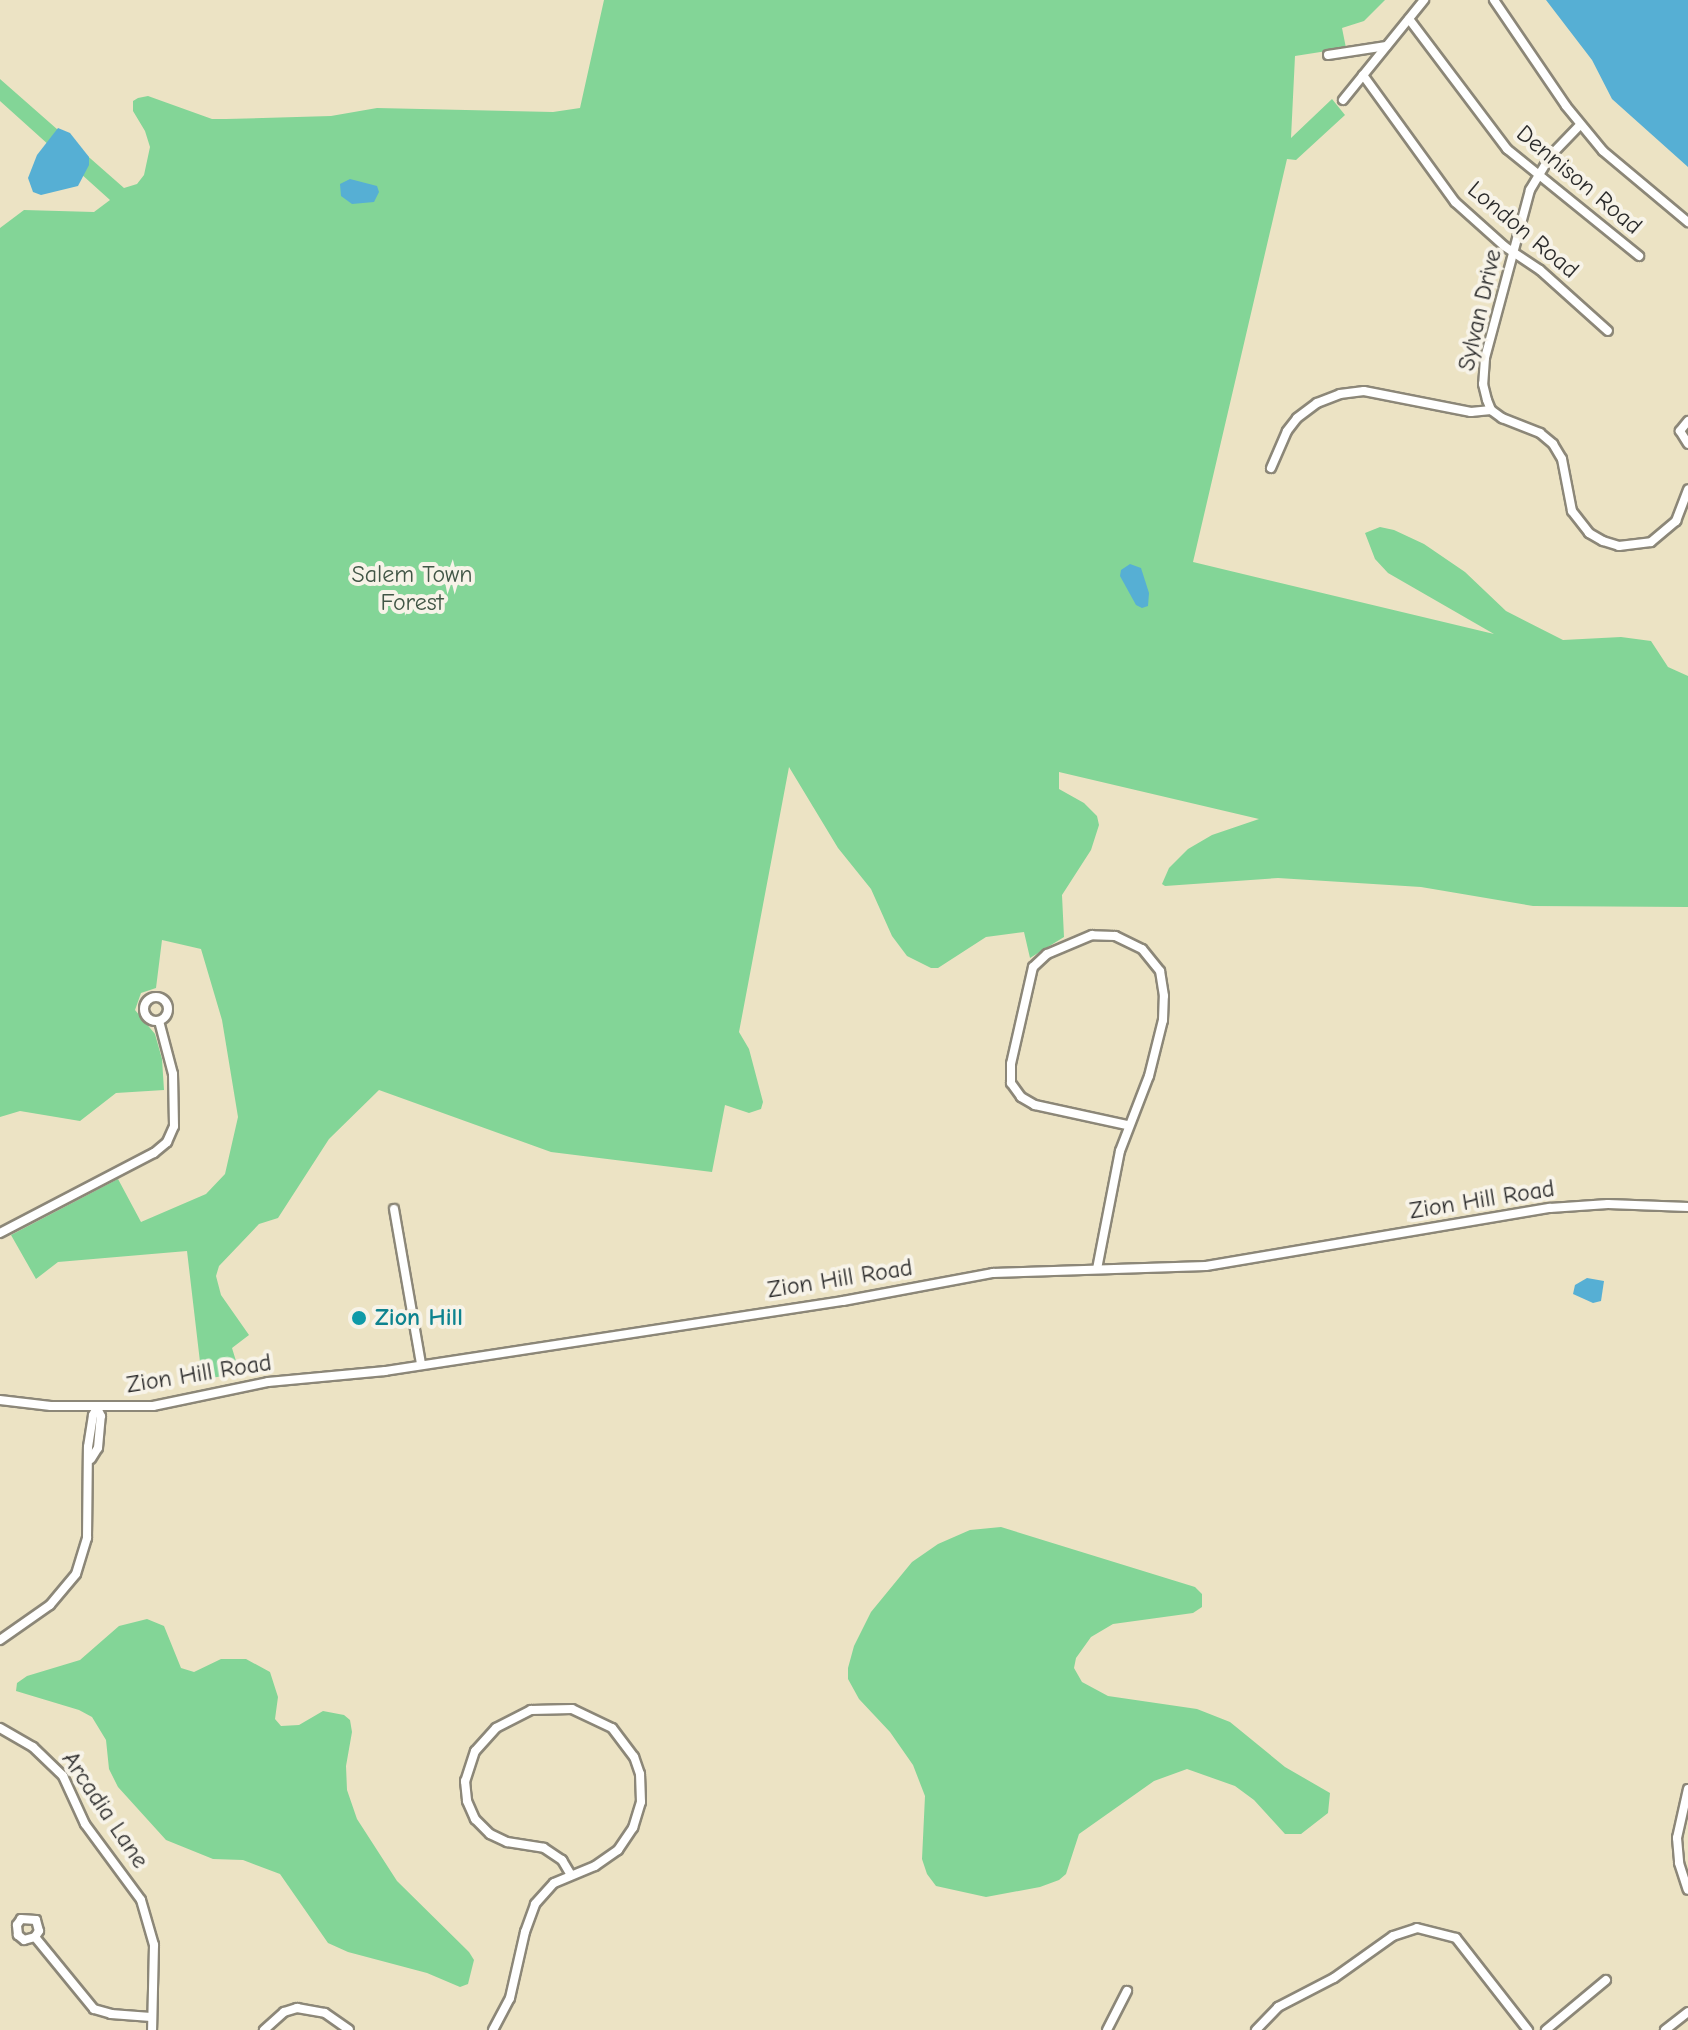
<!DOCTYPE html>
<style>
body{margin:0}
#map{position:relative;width:1688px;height:2030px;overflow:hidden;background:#ece3c4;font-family:"Comic Neue",sans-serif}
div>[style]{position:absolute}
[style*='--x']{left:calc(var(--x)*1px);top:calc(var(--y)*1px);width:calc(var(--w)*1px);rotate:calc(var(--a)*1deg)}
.green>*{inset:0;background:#83d597}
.water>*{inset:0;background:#56afd4}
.roads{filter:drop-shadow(2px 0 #8c8778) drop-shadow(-2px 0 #8c8778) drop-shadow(0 2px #8c8778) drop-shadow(0 -2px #8c8778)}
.minor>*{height:8px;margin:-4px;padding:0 4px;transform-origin:4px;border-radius:4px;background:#fff}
.minor>.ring{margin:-4px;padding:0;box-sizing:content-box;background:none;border:8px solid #fff;border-radius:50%}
.dots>*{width:22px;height:22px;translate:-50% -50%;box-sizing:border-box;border:4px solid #f7f3e8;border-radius:50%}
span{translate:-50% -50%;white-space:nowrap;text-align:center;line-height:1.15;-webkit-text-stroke:8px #f7f3e8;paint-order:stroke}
.street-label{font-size:24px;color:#2b2b2b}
.park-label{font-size:24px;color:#415646}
.culture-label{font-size:24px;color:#0d838f;font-weight:700}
.left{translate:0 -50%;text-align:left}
</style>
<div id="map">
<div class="green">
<i style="clip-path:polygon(604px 0,1385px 0,1364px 21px,1342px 28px,1346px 48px,1295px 56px,1291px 138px,1332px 99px,1345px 115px,1296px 160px,1287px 159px,1193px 562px,1494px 634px,1388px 573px,1375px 559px,1365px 533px,1380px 527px,1394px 530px,1424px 544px,1465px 572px,1506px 611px,1563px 640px,1621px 637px,1651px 641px,1668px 667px,1688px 676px,1688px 907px,1533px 906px,1421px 887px,1278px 878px,1165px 886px,1162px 884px,1169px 868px,1188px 849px,1212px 835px,1259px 819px,1059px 772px,1059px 789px,1084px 803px,1097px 816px,1099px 825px,1091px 850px,1062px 895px,1064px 937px,1030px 958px,1024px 932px,986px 937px,938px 968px,931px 968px,907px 956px,892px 936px,871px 889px,838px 848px,789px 767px,739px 1032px,749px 1049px,763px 1102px,761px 1109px,749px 1113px,725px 1105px,712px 1172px,551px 1152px,379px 1090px,329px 1139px,278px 1218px,259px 1224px,219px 1266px,216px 1276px,221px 1295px,249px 1335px,232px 1348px,240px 1374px,202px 1379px,187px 1251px,58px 1262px,36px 1279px,11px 1235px,118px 1179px,141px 1222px,206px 1194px,225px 1174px,238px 1117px,222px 1020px,201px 949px,162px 940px,156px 988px,141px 993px,135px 1010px,155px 1034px,162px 1059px,164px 1090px,116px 1093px,80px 1121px,20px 1111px,0 1117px,0 228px,24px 210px,94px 212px,110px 200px,0 101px,0 79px,124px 188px,137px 184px,144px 175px,150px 147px,145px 131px,133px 111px,133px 101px,138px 98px,148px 96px,212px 119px,226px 119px,331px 116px,377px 108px,553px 112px,580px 108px)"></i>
<i style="clip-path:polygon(1001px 1527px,1195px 1587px,1202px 1594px,1202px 1607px,1193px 1613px,1113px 1624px,1091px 1637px,1076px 1658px,1074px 1668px,1082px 1682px,1108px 1696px,1197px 1709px,1230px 1722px,1285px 1767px,1330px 1793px,1328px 1813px,1301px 1834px,1285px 1834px,1254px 1800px,1235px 1786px,1187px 1769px,1154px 1781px,1079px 1834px,1066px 1874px,1059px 1880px,1040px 1887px,986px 1897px,936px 1886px,927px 1874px,922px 1859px,925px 1796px,913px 1765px,890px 1732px,859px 1699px,848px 1679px,848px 1668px,854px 1646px,871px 1612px,912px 1562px,938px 1544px,970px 1530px)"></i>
<i style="clip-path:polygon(147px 1619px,164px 1626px,181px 1668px,194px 1672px,221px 1659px,246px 1659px,270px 1672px,278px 1697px,275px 1719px,281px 1726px,299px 1725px,323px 1711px,344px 1715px,350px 1720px,352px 1732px,346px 1766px,347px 1790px,357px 1819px,397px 1881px,469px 1952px,474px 1960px,468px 1984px,460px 1987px,427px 1973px,348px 1952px,328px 1943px,280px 1874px,243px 1860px,213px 1859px,166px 1840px,118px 1787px,109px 1769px,106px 1740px,92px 1717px,79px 1710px,16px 1691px,17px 1683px,27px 1676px,80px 1660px,119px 1626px)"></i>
</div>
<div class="water">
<i style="clip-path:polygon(1546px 0,1688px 0,1688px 167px,1612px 99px,1592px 60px)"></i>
<i style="clip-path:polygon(58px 128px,70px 133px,89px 157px,89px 165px,78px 186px,41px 195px,33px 192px,28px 178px,37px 155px)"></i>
<i style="clip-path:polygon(350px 179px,377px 186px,379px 192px,374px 202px,352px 204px,341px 196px,340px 184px)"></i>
<i style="clip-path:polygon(1130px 564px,1141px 568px,1149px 593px,1148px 606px,1142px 608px,1136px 605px,1120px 576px,1121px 570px)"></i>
<i style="clip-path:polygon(1587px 1278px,1604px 1281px,1601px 1301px,1593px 1303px,1573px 1294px,1575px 1285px)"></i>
</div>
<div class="roads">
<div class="minor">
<i style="--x:1494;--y:0;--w:128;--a:55.8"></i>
<i style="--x:1566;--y:106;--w:58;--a:50.6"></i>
<i style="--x:1603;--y:151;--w:111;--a:39.9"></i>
<i style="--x:1409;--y:19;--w:163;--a:53"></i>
<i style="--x:1507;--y:149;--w:170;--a:39"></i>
<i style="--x:1328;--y:55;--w:59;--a:-8.8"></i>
<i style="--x:1363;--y:75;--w:157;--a:54.1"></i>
<i style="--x:1455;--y:202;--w:66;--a:41.9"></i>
<i style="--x:1504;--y:246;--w:43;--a:33.7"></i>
<i style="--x:1540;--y:270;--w:91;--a:41.9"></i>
<i style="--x:1343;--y:100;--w:129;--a:-51"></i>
<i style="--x:1580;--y:125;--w:42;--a:134"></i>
<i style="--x:1551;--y:155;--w:41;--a:121"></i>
<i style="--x:1530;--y:190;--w:174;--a:105"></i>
<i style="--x:1485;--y:358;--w:26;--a:94"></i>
<i style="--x:1483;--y:384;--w:16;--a:76"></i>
<i style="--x:1487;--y:400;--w:11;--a:68"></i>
<i style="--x:1491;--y:410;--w:14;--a:36"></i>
<i style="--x:1502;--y:418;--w:41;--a:21.5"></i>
<i style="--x:1540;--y:433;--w:17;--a:40"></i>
<i style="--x:1553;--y:444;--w:17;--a:59"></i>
<i style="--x:1562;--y:459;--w:53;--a:79.1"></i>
<i style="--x:1572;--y:511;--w:28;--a:52"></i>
<i style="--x:1589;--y:533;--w:16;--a:30"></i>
<i style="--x:1603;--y:541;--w:17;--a:17"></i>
<i style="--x:1619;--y:546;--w:32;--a:-7"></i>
<i style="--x:1651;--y:542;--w:33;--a:-40"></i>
<i style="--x:1676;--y:521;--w:34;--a:-69"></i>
<i style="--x:1688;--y:421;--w:13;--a:129"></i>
<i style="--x:1680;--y:431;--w:15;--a:58"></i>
<i style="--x:1271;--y:468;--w:40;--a:-66.6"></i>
<i style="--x:1287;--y:431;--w:16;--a:-52"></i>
<i style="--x:1297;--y:418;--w:25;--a:-37"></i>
<i style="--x:1317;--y:403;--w:25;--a:-21"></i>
<i style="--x:1340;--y:394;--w:24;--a:-7"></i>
<i style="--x:1364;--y:391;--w:109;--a:11.1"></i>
<i style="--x:1471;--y:412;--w:20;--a:-6"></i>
<i class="ring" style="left:144px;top:997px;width:16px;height:16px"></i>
<i style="--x:394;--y:1209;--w:157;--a:80.1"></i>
<i style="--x:0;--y:1233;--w:174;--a:-27.5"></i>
<i style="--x:154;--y:1153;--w:17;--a:-40"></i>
<i style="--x:167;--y:1142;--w:17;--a:-66"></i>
<i style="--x:174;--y:1126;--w:52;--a:-91.1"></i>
<i style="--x:173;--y:1074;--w:55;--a:-104.8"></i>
<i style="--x:1097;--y:1269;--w:120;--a:-79"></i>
<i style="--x:1120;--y:1151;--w:80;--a:-68.9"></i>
<i style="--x:1149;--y:1076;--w:58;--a:-76"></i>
<i style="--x:1163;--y:1020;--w:24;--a:-88"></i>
<i style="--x:1164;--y:996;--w:25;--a:-99"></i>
<i style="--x:1160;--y:971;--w:28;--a:-129"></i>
<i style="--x:1142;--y:949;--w:30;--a:-154"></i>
<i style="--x:1115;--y:936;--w:23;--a:-178"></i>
<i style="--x:1092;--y:935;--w:49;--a:157.1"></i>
<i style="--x:1047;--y:954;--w:19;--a:137"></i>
<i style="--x:1033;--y:967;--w:99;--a:102.8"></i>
<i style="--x:1011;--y:1064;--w:19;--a:90"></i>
<i style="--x:1011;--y:1083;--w:17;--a:54"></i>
<i style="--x:1021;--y:1097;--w:16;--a:30"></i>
<i style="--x:1035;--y:1105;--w:94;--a:12.3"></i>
<i style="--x:0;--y:1400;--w:51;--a:6.7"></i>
<i style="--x:51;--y:1406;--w:102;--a:0"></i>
<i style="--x:153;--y:1406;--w:117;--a:-11.8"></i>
<i style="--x:268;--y:1382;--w:118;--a:-5.4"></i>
<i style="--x:385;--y:1371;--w:463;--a:-8.7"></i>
<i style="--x:843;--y:1301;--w:153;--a:-10.6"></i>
<i style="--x:993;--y:1273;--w:213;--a:-1.9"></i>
<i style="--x:1206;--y:1266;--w:349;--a:-9.6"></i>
<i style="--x:1550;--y:1208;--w:58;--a:-3.9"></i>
<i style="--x:1608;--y:1204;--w:80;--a:2.1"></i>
<i style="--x:91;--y:1459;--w:13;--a:-58"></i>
<i style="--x:98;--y:1448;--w:32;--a:-85"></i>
<i style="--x:101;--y:1416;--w:9;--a:-117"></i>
<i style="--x:0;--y:1640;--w:61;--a:-35"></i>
<i style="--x:50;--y:1605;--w:40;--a:-50"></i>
<i style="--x:76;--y:1574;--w:38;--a:-73"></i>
<i style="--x:87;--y:1538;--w:91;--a:-89.4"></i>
<i style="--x:88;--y:1447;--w:32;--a:-81"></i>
<i style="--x:93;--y:1415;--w:8;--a:-60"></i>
<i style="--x:0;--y:1728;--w:38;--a:30"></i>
<i style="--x:33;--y:1747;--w:42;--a:44"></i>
<i style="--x:63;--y:1776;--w:53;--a:65.4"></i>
<i style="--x:85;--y:1824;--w:94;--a:53.6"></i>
<i style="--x:141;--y:1900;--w:47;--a:73.9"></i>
<i style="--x:154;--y:1945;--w:85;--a:91.3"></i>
<i style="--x:1688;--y:1789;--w:50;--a:102.7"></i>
<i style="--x:1677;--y:1838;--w:25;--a:85"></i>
<i style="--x:1679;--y:1863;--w:28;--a:72"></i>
<i style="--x:35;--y:1937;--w:11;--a:165"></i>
<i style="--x:24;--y:1940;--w:8;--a:-140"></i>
<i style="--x:18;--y:1935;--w:10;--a:-96"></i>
<i style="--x:17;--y:1925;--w:7;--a:-56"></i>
<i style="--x:21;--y:1919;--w:15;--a:4"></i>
<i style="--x:36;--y:1920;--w:11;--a:75"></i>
<i style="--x:39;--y:1931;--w:7;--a:124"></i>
<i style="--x:35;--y:1937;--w:93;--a:50.7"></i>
<i style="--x:94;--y:2009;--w:18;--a:16"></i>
<i style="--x:111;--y:2014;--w:40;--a:4.3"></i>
<i style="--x:264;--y:2030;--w:27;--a:-42"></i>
<i style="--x:284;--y:2012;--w:14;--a:-17"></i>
<i style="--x:297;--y:2008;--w:28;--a:10"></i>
<i style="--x:325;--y:2013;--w:29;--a:35"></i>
<i style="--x:493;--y:2030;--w:36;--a:-62"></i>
<i style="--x:510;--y:1998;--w:68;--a:-77.2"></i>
<i style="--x:525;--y:1932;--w:30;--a:-70"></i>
<i style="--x:535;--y:1904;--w:28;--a:-48"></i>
<i style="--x:554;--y:1883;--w:44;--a:-22.5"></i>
<i style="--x:595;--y:1866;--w:28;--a:-35"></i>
<i style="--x:618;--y:1850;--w:27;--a:-56"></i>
<i style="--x:633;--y:1828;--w:27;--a:-73"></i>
<i style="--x:641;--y:1802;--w:28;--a:-92"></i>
<i style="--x:640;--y:1774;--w:18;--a:-109"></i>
<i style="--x:634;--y:1757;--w:36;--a:-127"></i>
<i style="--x:612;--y:1728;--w:44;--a:-154.6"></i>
<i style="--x:572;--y:1709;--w:41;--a:178.6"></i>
<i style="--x:531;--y:1710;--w:39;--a:153"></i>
<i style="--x:496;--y:1728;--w:31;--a:132"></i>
<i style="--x:475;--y:1751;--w:32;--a:108"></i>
<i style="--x:465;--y:1781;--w:20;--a:84"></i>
<i style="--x:467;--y:1801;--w:20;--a:66"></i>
<i style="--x:475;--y:1819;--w:21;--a:45"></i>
<i style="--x:490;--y:1834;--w:19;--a:25"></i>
<i style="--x:507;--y:1842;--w:37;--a:9"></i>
<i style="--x:544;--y:1848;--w:22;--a:34"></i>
<i style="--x:562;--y:1860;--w:17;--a:59"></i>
<i style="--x:1107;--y:2030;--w:44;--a:-62.9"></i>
<i style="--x:1256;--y:2030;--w:32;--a:-46"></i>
<i style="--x:1278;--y:2007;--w:63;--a:-27.4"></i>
<i style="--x:1334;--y:1978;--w:72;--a:-35.4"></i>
<i style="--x:1393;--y:1936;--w:25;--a:-18"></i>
<i style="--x:1417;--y:1928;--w:40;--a:14.4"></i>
<i style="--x:1456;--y:1938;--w:117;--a:52"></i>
<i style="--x:1546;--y:2030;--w:78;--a:-39.8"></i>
<i style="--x:1665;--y:2030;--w:29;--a:-38"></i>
</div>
</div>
<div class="dots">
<i style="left:359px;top:1318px;background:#0f9aa8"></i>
</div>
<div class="street-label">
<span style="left:1579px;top:180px;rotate:40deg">Dennison Road</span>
<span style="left:1523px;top:230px;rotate:40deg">London Road</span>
<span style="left:1480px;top:310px;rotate:-77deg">Sylvan Drive</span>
<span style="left:1482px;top:1200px;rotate:-9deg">Zion Hill Road</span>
<span style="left:840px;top:1279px;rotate:-9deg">Zion Hill Road</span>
<span style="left:199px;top:1374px;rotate:-9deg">Zion Hill Road</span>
<span style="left:105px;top:1810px;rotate:56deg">Arcadia Lane</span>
</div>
<div class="park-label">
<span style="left:412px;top:589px">Salem Town<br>Forest</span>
</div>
<div class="culture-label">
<span class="left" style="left:375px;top:1318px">Zion Hill</span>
</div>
</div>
